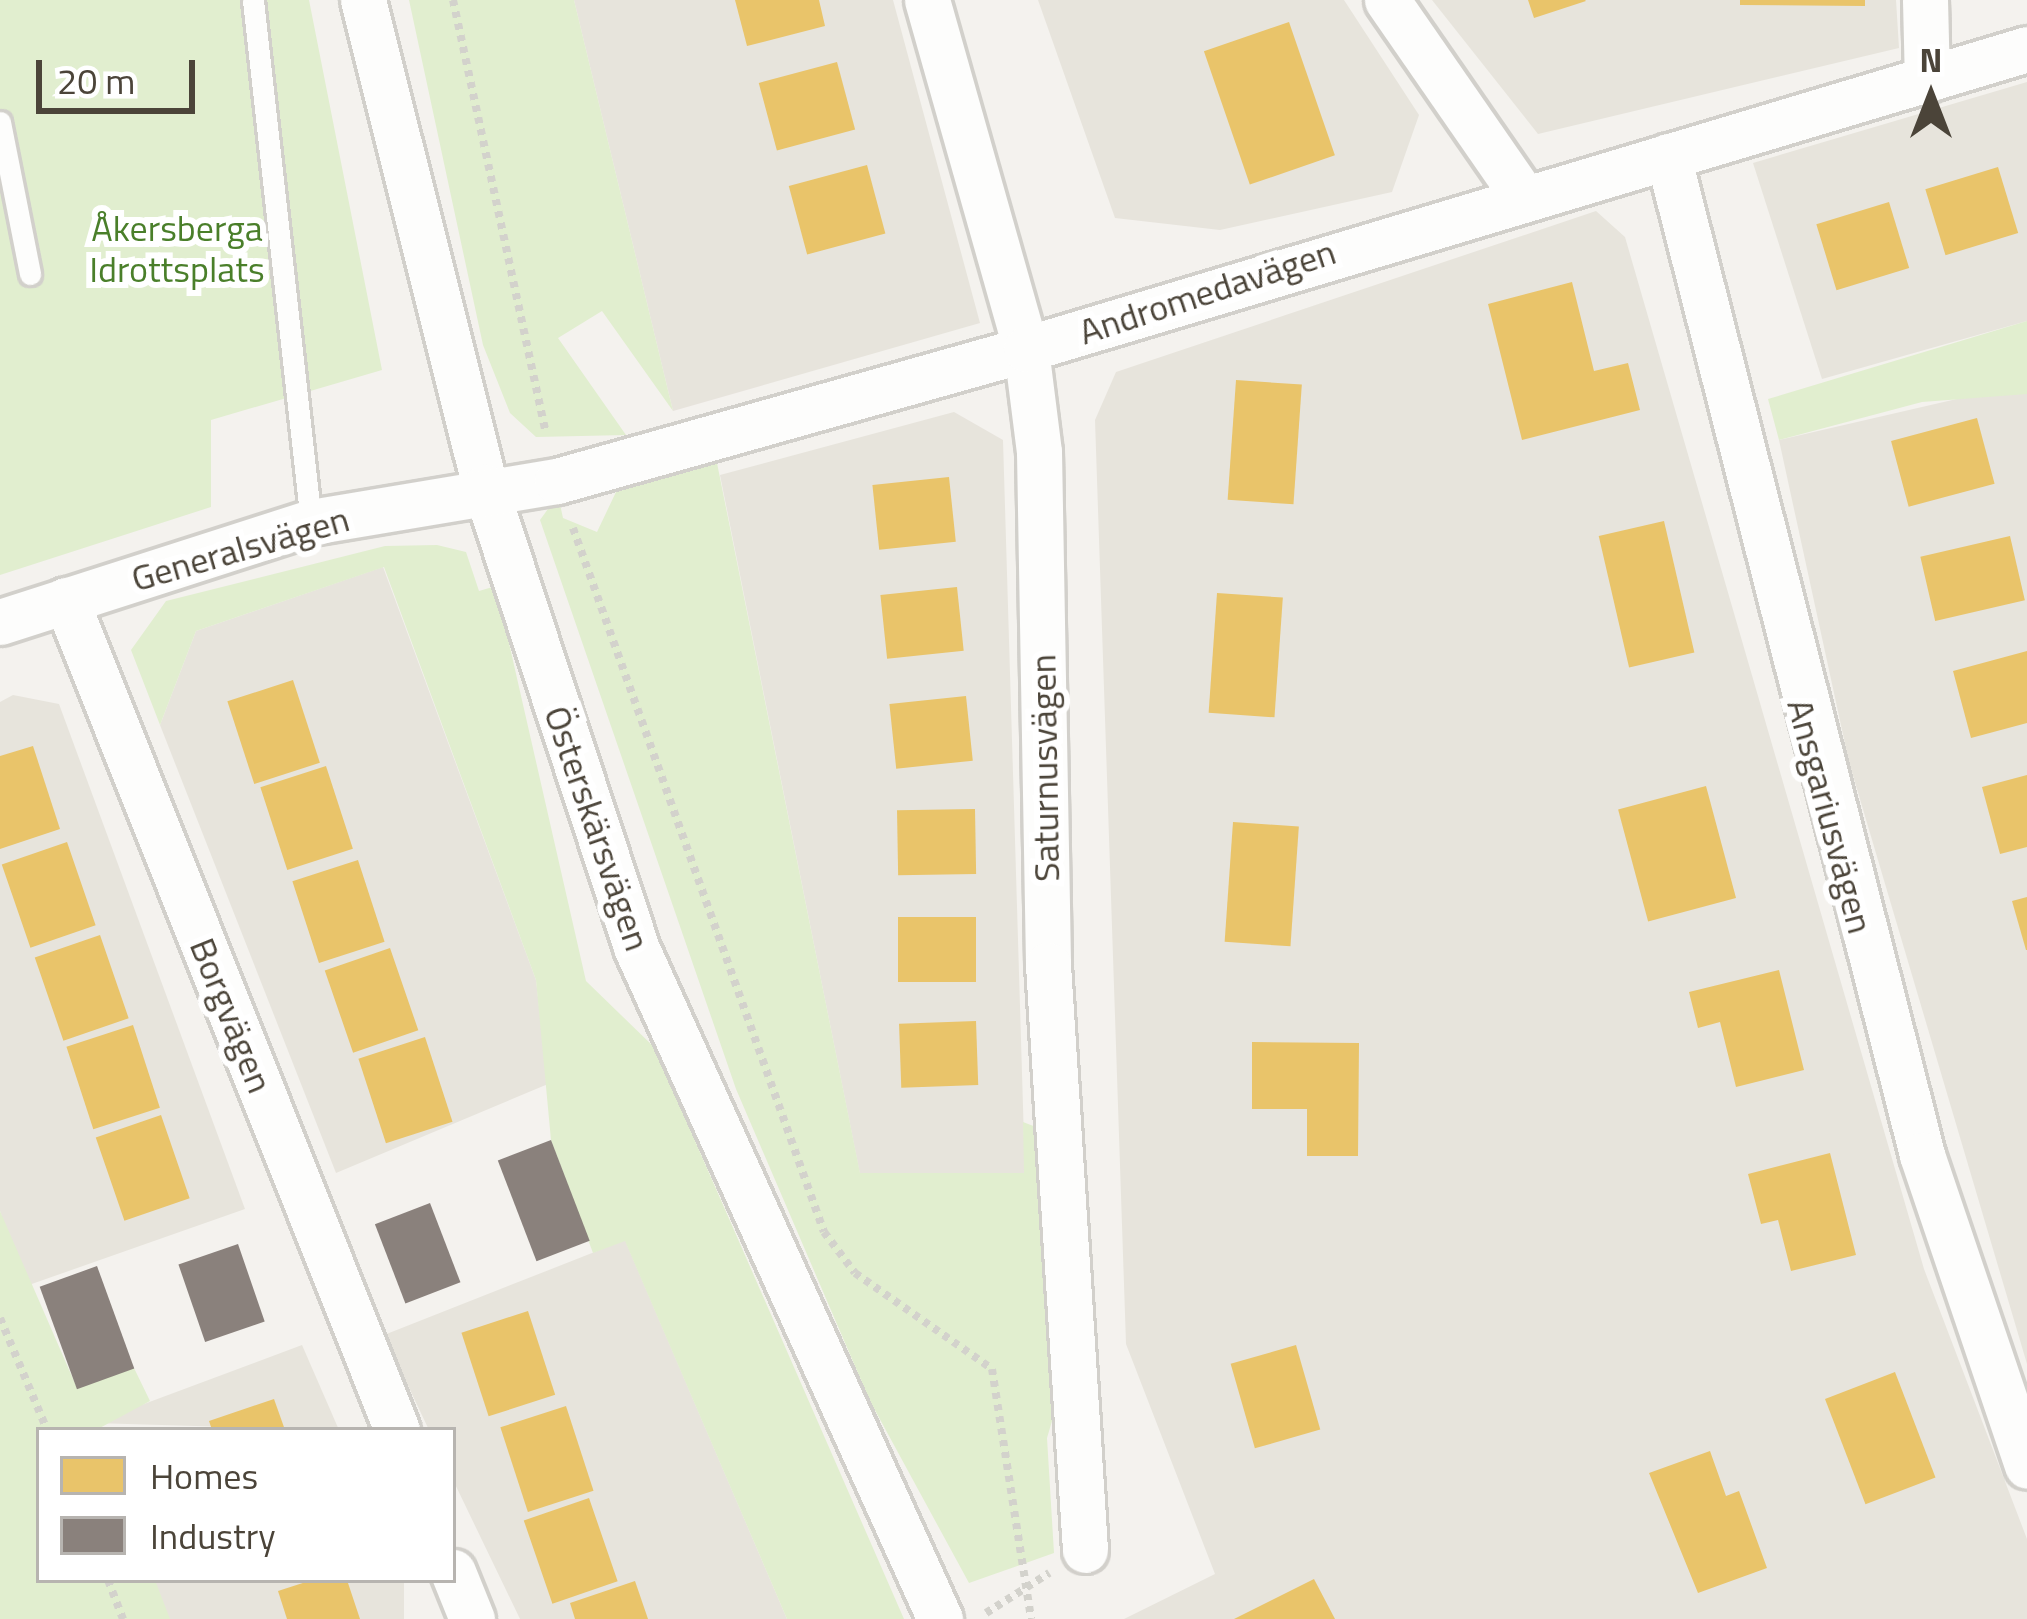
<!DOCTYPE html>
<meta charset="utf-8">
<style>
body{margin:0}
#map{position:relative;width:2027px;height:1619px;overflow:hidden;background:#f4f2ee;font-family:"Titillium Web",sans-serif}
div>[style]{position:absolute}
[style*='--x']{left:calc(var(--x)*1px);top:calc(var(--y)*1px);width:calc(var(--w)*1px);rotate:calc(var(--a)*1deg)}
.residential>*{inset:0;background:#e7e4dc;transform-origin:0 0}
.green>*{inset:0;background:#e1eecf}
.homes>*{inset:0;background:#e9c46a;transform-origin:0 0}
.industry>*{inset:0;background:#8a817c;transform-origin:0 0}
.path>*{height:8px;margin-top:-4px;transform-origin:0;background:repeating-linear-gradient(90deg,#d3d2cc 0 6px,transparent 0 12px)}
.roads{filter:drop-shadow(3px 0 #d2d0cb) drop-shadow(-3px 0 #d2d0cb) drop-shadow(0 3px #d2d0cb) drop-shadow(0 -3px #d2d0cb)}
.lane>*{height:21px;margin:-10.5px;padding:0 10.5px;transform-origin:10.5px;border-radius:10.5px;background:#fdfdfc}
.street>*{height:45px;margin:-22.5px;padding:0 22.5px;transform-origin:22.5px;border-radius:22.5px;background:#fdfdfc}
span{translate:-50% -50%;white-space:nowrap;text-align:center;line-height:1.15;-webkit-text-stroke:12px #fff;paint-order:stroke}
.park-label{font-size:36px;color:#4a7f2a}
.street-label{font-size:36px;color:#4b4439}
.legend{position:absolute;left:36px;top:1427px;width:420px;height:156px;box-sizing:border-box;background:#fff;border:3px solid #b7b4b0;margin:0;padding:15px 21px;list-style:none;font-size:36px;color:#4b4439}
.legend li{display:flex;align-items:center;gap:24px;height:60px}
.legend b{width:60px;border:3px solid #b7b4b0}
.north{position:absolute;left:1871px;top:36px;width:120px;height:120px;-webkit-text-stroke:9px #fff;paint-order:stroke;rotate:0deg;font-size:33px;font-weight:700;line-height:48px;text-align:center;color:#4b4439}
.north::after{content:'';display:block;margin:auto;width:42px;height:54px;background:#4b4439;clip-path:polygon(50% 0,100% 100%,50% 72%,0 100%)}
.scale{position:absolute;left:36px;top:60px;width:159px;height:54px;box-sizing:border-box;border:6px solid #4b4439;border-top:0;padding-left:15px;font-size:36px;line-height:42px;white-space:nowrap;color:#4b4439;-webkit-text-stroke:9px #fff;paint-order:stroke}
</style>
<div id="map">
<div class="residential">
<i style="clip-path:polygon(574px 0,893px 0,980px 323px,673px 411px)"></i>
<i style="clip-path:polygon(1038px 0,1344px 0,1419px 115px,1392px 192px,1220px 230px,1115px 218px)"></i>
<i style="clip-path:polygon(1432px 0,1896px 0,1899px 48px,1538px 134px)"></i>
<i style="clip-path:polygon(2027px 82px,2027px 321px,1822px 379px,1753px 163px)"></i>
<i style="clip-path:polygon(1596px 211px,1625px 237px,1924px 1269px,2027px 1539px,2027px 1619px,1124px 1619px,1215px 1574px,1126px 1344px,1095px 420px,1116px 372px)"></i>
<i style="clip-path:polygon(2000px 389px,2027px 394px,2027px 1364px,1849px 762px,1779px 440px)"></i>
<i style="clip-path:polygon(954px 412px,1003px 440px,1025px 1173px,860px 1174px,720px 475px)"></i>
<i style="clip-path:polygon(383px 567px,536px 980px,548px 1084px,336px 1173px,160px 725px,196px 631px)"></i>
<i style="clip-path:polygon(13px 695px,59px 704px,245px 1209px,26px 1286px,0 1211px,0 702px)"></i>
<i style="clip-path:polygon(625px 1240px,787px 1619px,520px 1619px,453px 1480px,453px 1430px,429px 1430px,384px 1335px)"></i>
<i style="clip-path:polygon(302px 1345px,339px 1430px,93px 1423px)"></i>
<i style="left:155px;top:1580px;width:249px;height:42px"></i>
</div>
<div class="green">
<i style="clip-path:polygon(0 0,309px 0,382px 370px,211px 420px,211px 507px,0 575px)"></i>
<i style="clip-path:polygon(409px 0,574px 0,673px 411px,602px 311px,558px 338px,626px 435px,536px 437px,510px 413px,483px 345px)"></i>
<i style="clip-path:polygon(2027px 321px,2027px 394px,1922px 402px,1779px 440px,1768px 399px)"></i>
<i style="clip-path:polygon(717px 463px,860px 1173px,1024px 1173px,1023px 1122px,1036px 1127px,1062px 1387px,1047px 1438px,1054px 1553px,969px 1583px,870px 1401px,736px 1089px,540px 520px,558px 495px,563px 518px,597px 532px,616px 492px)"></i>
<i style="clip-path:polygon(437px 545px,466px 552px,479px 591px,496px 586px,586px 981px,654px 1047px,904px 1619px,787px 1619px,625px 1241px,593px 1253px,551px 1140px,536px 980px,384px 567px,196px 631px,160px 725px,131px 650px,166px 601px,385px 546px)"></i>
<i style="clip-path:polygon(0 1211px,77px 1388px,134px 1368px,150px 1401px,96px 1430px,39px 1430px,39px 1580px,155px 1580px,170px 1619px,0 1619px)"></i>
</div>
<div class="homes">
<i style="clip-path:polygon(735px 0,819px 0,825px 26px,747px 46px)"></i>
<i style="clip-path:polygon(1528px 0,1585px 0,1586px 1px,1534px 18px)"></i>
<i style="clip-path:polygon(1740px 0,1865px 0,1865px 6px,1740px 5px)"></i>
<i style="left:1289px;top:22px;width:141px;height:90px;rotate:71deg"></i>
<i style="left:837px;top:62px;width:70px;height:81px;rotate:75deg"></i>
<i style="left:867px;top:165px;width:71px;height:81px;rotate:75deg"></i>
<i style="left:1998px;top:167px;width:69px;height:76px;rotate:73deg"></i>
<i style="left:1889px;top:202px;width:69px;height:76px;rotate:73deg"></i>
<i style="clip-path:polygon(1572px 282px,1594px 371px,1628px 363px,1640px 410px,1522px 440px,1488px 304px)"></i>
<i style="left:1236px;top:380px;width:66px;height:120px;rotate:4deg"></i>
<i style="left:1977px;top:418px;width:68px;height:89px;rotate:75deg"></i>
<i style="left:949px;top:477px;width:65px;height:77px;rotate:84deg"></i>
<i style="left:1664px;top:521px;width:135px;height:67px;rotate:77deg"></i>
<i style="left:2010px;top:536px;width:66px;height:92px;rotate:77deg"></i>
<i style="left:957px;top:587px;width:64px;height:77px;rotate:84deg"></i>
<i style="left:1217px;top:593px;width:66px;height:120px;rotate:4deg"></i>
<i style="clip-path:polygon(2027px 651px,2027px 723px,1971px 738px,1953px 671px)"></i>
<i style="left:293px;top:680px;width:87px;height:69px;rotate:72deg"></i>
<i style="left:966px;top:696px;width:65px;height:77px;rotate:84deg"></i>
<i style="clip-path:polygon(33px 746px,60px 829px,0 849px,0 756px)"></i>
<i style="left:326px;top:766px;width:87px;height:69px;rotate:72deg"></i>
<i style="clip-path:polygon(2027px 775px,2027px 847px,2000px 854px,1982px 787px)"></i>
<i style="left:1706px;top:786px;width:116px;height:91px;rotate:75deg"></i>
<i style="left:975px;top:809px;width:65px;height:78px;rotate:89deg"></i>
<i style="left:1233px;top:822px;width:66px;height:120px;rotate:4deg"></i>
<i style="left:67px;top:842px;width:88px;height:69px;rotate:71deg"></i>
<i style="left:358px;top:860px;width:86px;height:69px;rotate:72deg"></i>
<i style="clip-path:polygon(2027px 897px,2027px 950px,2026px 950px,2012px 901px)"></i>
<i style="left:898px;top:917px;width:78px;height:65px"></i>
<i style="left:100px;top:935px;width:88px;height:69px;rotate:71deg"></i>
<i style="left:390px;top:948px;width:87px;height:69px;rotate:71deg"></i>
<i style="clip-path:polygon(1779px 970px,1804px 1070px,1736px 1087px,1720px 1022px,1698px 1028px,1689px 992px)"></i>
<i style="left:976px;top:1021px;width:64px;height:77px;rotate:88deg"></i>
<i style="left:133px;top:1025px;width:87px;height:70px;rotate:72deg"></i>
<i style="left:425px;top:1037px;width:89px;height:70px;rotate:72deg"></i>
<i style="clip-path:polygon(1252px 1042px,1359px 1043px,1358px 1156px,1307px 1156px,1307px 1109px,1252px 1109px)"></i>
<i style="left:161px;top:1115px;width:88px;height:69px;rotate:71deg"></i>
<i style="clip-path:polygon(1830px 1153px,1856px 1255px,1791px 1271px,1778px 1220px,1761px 1224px,1748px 1174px)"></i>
<i style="left:528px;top:1311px;width:88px;height:70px;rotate:72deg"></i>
<i style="left:1296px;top:1345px;width:88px;height:68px;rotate:74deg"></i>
<i style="left:1895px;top:1372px;width:113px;height:75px;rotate:69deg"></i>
<i style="clip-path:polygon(274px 1399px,285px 1430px,212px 1430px,209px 1421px)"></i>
<i style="left:566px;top:1406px;width:89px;height:69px;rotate:72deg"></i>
<i style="clip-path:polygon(1710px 1451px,1726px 1496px,1739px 1491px,1767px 1568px,1698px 1593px,1649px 1473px)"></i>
<i style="left:589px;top:1498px;width:88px;height:69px;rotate:71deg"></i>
<i style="clip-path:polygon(1314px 1579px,1335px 1619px,1234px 1619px)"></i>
<i style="clip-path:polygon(312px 1580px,347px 1580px,360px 1619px,287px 1619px,278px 1591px)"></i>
<i style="clip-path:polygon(635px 1581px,648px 1619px,575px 1619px,570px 1603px)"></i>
</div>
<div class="industry">
<i style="left:551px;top:1140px;width:108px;height:57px;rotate:69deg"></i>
<i style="left:430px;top:1203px;width:85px;height:59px;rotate:69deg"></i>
<i style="left:238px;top:1244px;width:82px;height:63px;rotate:71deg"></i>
<i style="left:97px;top:1266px;width:109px;height:61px;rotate:70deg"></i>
</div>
<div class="path">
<i style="--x:453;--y:0;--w:442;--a:77.9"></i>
<i style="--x:573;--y:528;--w:747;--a:70.38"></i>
<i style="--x:824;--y:1232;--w:51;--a:52.9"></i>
<i style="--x:855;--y:1273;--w:167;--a:35"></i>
<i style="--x:992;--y:1369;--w:253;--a:81.1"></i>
<i style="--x:0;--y:1318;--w:121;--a:67.2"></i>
<i style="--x:108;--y:1580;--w:42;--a:69"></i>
<i style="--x:986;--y:1613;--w:75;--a:-32.4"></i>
</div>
<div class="roads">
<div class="lane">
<i style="--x:253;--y:0;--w:525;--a:83.66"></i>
<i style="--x:0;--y:122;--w:155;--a:78.8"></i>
</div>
<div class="street">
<i style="--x:363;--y:0;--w:502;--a:75.94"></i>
<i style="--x:485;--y:487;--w:484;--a:71.8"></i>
<i style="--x:636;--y:947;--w:738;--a:65.66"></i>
<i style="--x:927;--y:0;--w:363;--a:74.2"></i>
<i style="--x:1026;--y:349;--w:104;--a:82.8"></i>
<i style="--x:1039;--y:452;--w:513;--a:88.99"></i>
<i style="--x:1048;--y:965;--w:586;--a:86.38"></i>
<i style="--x:1387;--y:0;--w:234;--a:55.3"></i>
<i style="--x:1925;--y:0;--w:80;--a:88.6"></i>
<i style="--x:1668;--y:156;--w:1031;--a:75.73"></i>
<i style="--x:1922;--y:1155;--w:328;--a:71.3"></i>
<i style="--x:66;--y:600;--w:894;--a:68.26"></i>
<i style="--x:0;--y:622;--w:327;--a:-17.8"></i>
<i style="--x:311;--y:522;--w:249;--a:-9.5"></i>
<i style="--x:557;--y:481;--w:487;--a:-15.7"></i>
<i style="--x:1026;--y:349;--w:1045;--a:-16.68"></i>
<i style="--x:453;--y:1572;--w:51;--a:68"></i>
</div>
</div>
<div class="park-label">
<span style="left:177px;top:248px">Åkersberga<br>Idrottsplats</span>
</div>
<div class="street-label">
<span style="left:1207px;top:291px;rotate:-18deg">Andromedavägen</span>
<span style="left:240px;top:548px;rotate:-16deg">Generalsvägen</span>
<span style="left:1044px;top:768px;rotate:-91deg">Saturnusvägen</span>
<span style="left:1831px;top:816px;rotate:75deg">Ansgariusvägen</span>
<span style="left:598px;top:828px;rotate:71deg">Österskärsvägen</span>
<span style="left:232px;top:1015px;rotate:68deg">Borgvägen</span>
</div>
<ul class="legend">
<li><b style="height:33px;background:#e9c46a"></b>Homes</li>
<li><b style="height:33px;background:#8a817c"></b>Industry</li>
</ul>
<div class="north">N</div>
<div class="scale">20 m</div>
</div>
